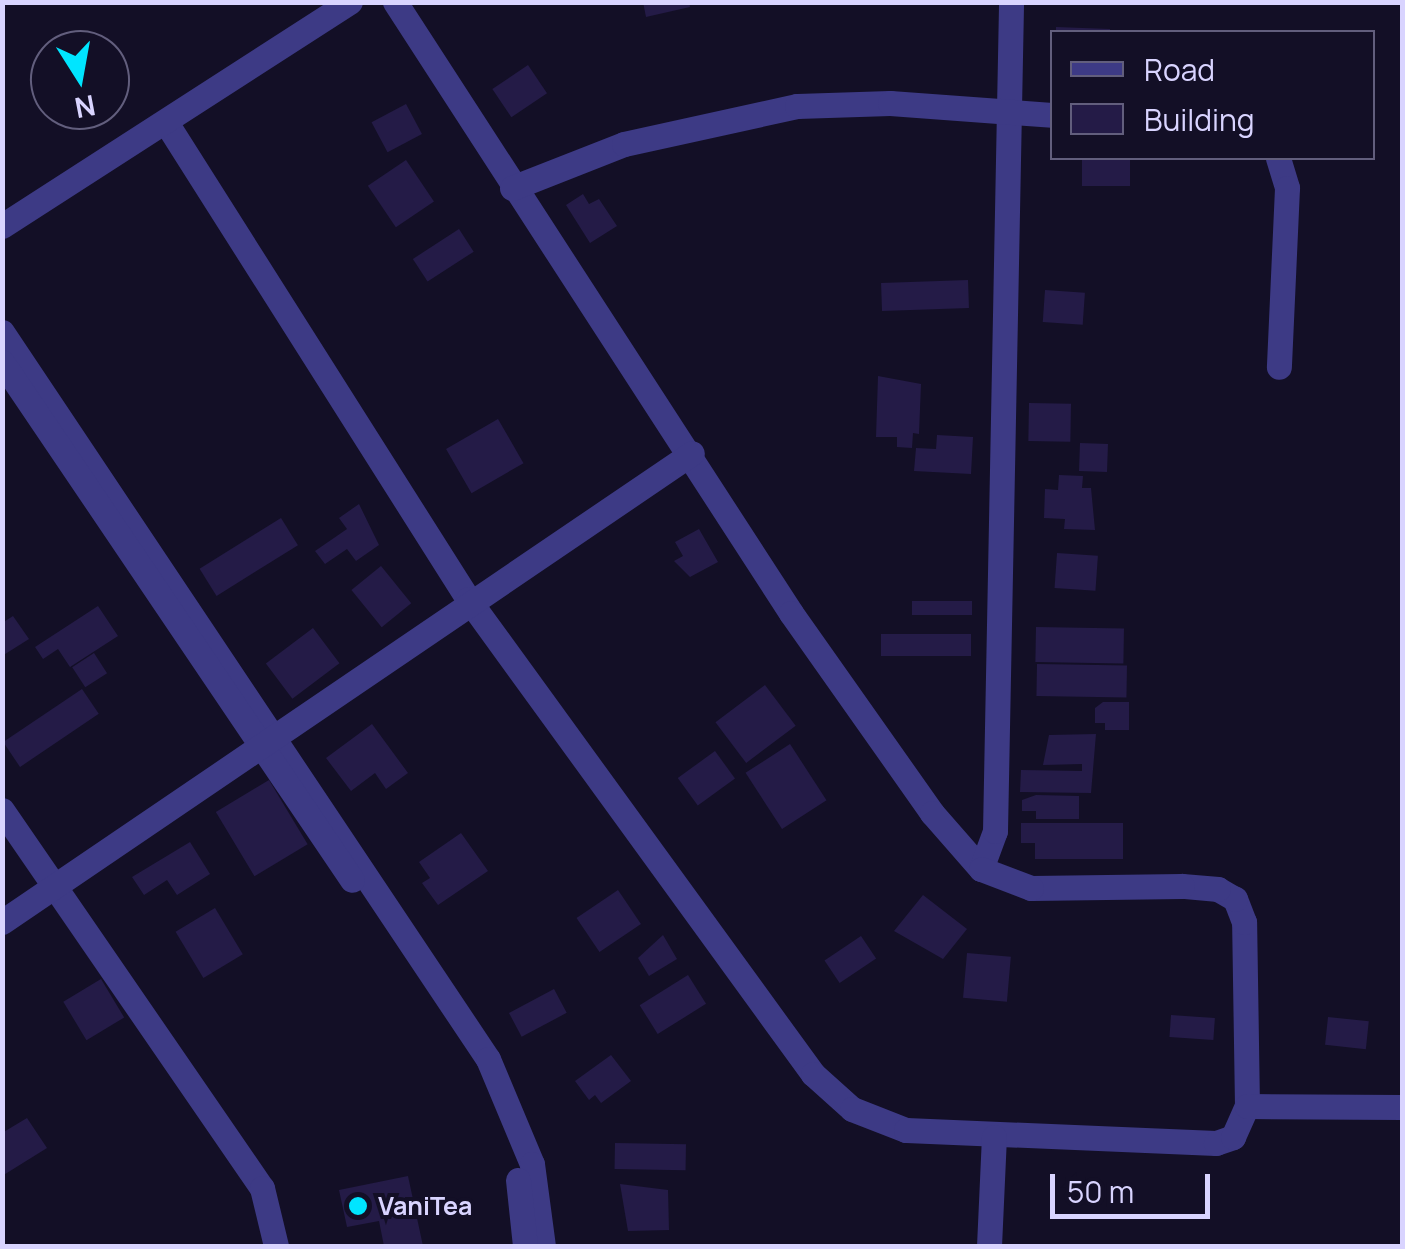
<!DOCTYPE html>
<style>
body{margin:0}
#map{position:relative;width:1405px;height:1249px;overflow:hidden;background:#130f26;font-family:Manrope,sans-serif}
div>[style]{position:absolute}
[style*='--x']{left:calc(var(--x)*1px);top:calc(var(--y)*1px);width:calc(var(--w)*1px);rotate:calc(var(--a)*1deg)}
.building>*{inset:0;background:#241b47;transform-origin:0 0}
.street>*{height:25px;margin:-12.5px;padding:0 12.5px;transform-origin:12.5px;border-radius:12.5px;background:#3d3a85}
.dots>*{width:28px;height:28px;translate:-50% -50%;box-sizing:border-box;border:5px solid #130f26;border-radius:50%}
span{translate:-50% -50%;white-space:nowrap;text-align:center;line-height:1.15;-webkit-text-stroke:8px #130f26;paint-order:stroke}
.poi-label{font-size:25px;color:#d9d4ff;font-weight:700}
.left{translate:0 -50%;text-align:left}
.frame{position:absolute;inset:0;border:5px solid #d9d4ff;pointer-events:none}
.legend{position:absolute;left:1050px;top:30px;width:325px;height:130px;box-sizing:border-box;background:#130f26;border:2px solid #625e7d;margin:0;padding:12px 18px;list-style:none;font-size:30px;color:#d9d4ff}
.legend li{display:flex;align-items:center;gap:20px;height:50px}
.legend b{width:50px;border:2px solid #625e7d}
.north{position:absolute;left:30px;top:30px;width:100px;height:100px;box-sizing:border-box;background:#130f26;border:2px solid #625e7d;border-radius:50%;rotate:169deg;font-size:28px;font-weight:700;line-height:40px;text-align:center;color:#d9d4ff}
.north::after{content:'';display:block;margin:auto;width:35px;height:45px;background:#00e5ff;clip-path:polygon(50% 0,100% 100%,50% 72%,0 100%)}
.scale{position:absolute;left:1050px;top:1174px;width:160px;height:45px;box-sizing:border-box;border:5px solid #d9d4ff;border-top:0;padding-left:12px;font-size:30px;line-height:35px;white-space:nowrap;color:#d9d4ff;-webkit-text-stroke:8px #130f26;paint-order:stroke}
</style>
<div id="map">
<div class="building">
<i style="clip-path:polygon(643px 2px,689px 2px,690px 7px,646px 17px)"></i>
<i style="clip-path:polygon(1056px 27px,1110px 29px,1110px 32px,1056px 32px)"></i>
<i style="left:528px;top:65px;width:34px;height:43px;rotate:56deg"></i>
<i style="left:406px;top:104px;width:34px;height:39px;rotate:62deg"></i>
<i style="left:1082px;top:158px;width:48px;height:28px"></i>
<i style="left:406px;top:160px;width:50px;height:46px;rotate:56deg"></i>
<i style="clip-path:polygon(583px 194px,589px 204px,599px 199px,617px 226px,590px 243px,566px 205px)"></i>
<i style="left:459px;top:229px;width:27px;height:55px;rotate:57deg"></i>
<i style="left:968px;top:280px;width:28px;height:87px;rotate:88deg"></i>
<i style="left:1045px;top:290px;width:40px;height:32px;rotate:4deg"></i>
<i style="clip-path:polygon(878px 376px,921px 384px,919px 434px,913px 433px,912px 448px,897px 447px,897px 437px,876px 437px)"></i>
<i style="left:1029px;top:403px;width:42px;height:38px;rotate:1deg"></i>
<i style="left:498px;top:419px;width:51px;height:60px;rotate:60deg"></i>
<i style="clip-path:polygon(937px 435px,973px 437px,971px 474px,914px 471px,916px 448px,936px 449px)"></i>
<i style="left:1080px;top:443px;width:28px;height:28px;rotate:2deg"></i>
<i style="clip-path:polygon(1059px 475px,1083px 476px,1082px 488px,1091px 488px,1095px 530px,1064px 529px,1065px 519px,1044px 518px,1045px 489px,1058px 490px)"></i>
<i style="clip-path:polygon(359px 504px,379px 545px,356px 561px,347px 549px,325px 564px,315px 551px,347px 529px,339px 518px)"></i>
<i style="left:281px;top:518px;width:32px;height:96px;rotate:58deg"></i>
<i style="clip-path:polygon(699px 529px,718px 562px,690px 577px,674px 561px,683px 556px,675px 542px)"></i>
<i style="left:1057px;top:553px;width:41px;height:35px;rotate:4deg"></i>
<i style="left:381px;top:566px;width:48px;height:38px;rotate:51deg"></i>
<i style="left:912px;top:601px;width:60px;height:14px"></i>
<i style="clip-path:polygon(98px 606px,118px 636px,70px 667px,58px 649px,43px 659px,35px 647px)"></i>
<i style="clip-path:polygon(13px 616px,29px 639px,2px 656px,2px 623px)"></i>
<i style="left:1036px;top:627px;width:88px;height:35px;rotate:1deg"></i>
<i style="left:313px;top:628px;width:44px;height:59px;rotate:53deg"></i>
<i style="left:971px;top:634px;width:22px;height:90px;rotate:90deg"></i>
<i style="left:94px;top:653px;width:24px;height:26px;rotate:57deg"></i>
<i style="left:1037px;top:664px;width:90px;height:32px;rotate:1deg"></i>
<i style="left:765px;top:685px;width:51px;height:62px;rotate:53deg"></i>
<i style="left:82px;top:689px;width:30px;height:95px;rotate:56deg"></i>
<i style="clip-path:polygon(1103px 702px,1129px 702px,1129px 730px,1105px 730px,1105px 723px,1095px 723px,1095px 708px)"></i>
<i style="clip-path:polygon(372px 724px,408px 773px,386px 789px,375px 773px,351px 791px,326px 758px)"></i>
<i style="clip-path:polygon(1096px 734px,1091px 793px,1020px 792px,1021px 770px,1082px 771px,1082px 764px,1043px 765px,1049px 735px)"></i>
<i style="left:790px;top:744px;width:67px;height:53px;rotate:57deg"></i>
<i style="left:715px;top:751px;width:34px;height:46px;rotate:54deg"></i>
<i style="left:269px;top:780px;width:75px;height:62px;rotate:59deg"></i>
<i style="clip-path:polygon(1036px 795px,1079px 796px,1079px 819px,1036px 819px,1036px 811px,1022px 811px,1022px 800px)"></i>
<i style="clip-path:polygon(1021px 823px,1123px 823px,1123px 859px,1035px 859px,1035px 843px,1021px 843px)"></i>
<i style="clip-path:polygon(461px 833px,488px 871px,438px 905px,422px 883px,430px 878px,419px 862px)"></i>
<i style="clip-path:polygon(190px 842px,210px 874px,177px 895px,167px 880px,144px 895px,132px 877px)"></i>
<i style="left:618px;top:890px;width:41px;height:50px;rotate:56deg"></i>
<i style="clip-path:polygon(923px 895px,967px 929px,943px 959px,894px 931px)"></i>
<i style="left:215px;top:908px;width:54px;height:46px;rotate:59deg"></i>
<i style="clip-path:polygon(663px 935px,677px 959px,649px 976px,638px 958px)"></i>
<i style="left:861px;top:936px;width:27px;height:44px;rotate:56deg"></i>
<i style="left:967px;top:953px;width:44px;height:45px;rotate:5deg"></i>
<i style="left:688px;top:975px;width:34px;height:57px;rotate:58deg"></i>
<i style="left:101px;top:979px;width:45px;height:44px;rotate:59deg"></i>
<i style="left:554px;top:989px;width:27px;height:51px;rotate:62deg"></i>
<i style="left:1171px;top:1015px;width:44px;height:22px;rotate:4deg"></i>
<i style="left:1328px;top:1017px;width:41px;height:28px;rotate:6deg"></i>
<i style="clip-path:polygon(611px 1055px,631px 1081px,601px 1103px,595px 1095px,589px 1100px,575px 1081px)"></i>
<i style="clip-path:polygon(27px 1118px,47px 1148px,2px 1176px,2px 1133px)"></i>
<i style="left:615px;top:1143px;width:71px;height:26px;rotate:1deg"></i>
<i style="clip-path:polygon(408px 1176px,423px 1246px,384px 1246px,379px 1221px,347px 1227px,339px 1190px)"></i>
<i style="clip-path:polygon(620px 1184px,668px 1190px,669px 1230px,628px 1231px)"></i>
</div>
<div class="street">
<i style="--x:395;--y:2;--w:728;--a:57.05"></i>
<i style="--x:791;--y:613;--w:245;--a:54.8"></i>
<i style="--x:932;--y:813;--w:74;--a:48.8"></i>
<i style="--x:981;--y:869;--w:40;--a:-69.8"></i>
<i style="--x:995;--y:831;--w:829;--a:-88.89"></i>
<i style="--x:167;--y:124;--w:562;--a:57.64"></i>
<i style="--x:468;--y:599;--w:587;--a:54.01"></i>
<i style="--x:813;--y:1074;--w:52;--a:41.9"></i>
<i style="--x:852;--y:1109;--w:58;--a:21.3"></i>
<i style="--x:906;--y:1130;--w:310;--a:2.4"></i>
<i style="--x:1216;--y:1143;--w:18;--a:-19"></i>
<i style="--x:1233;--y:1137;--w:34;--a:-66"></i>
<i style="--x:1247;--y:1106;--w:184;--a:-90.9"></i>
<i style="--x:1244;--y:922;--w:25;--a:-111"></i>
<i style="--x:1235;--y:899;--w:20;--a:-150"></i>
<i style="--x:1218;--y:889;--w:36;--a:-175"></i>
<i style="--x:1182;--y:886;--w:151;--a:179.2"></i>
<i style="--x:1031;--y:888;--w:53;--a:-159.2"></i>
<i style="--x:1278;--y:158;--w:31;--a:73"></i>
<i style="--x:1287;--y:188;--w:179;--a:92.6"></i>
<i style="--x:512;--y:188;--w:120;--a:-21.4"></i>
<i style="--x:624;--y:144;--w:177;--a:-12.4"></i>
<i style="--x:797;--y:106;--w:93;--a:-1.8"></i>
<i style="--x:890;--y:103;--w:162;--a:4.2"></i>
<i style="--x:2;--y:226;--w:414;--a:-32.8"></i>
<i style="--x:2;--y:332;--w:874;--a:56.24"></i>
<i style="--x:488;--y:1059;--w:114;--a:67.3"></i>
<i style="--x:532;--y:1164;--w:83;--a:82.4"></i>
<i style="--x:2;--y:362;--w:625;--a:55.95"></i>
<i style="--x:2;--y:810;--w:459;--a:55.5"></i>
<i style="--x:262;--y:1188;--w:60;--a:76.4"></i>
<i style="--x:2;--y:922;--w:834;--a:-34.2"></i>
<i style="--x:1247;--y:1106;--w:155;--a:0.4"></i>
<i style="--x:518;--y:1180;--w:66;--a:83.9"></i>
<i style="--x:989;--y:1246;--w:109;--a:-87.4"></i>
</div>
<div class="dots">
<i style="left:358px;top:1206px;background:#00e5ff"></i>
</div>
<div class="poi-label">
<span class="left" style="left:378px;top:1206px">VaniTea</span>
</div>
<div class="frame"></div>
<ul class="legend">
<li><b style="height:12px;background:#3d3a85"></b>Road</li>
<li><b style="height:28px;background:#241b47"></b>Building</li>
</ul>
<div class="north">N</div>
<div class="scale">50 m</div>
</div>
